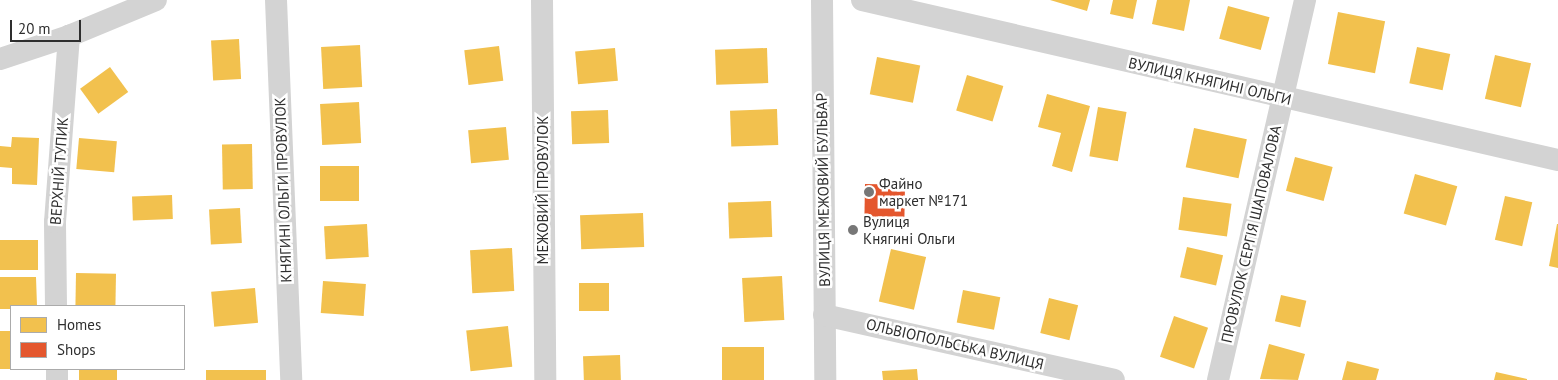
<!DOCTYPE html>
<meta charset="utf-8">
<style>
body{margin:0}
#map{position:relative;width:1558px;height:380px;overflow:hidden;background:#fff;font-family:"PT Sans",sans-serif}
div>[style]{position:absolute}
[style*='--x']{left:calc(var(--x)*1px);top:calc(var(--y)*1px);width:calc(var(--w)*1px);rotate:calc(var(--a)*1deg)}
.homes>*{inset:0;background:#f2c14e;transform-origin:0 0}
.shops>*{inset:0;background:#e4572e;transform-origin:0 0}
.minor>*{height:22px;margin:-11px;padding:0 11px;transform-origin:11px;border-radius:11px;background:#d3d3d3}
.dots>*{width:14px;height:14px;translate:-50% -50%;box-sizing:border-box;border:2px solid #fff;border-radius:50%}
span{translate:-50% -50%;white-space:nowrap;text-align:center;line-height:1.15;-webkit-text-stroke:5px #fff;paint-order:stroke}
.street-label{font-size:15px;color:#2e2e2e}
.poi-label{font-size:15px;color:#2e2e2e}
.left{translate:0 -50%;text-align:left}
.legend{position:absolute;left:10px;top:305px;width:175px;height:65px;box-sizing:border-box;background:#fff;border:1px solid #ababab;margin:0;padding:6px 9px;list-style:none;font-size:15px;color:#2e2e2e}
.legend li{display:flex;align-items:center;gap:10px;height:25px}
.legend b{width:25px;border:1px solid #ababab}
.scale{position:absolute;left:10px;top:20px;width:71px;height:22px;box-sizing:border-box;border:2px solid #2e2e2e;border-top:0;padding-left:6px;font-size:15px;line-height:18px;white-space:nowrap;color:#2e2e2e;-webkit-text-stroke:4px #fff;paint-order:stroke}
</style>
<div id="map">
<div class="homes">
<i style="clip-path:polygon(1050px 0,1090px 0,1087px 11px)"></i>
<i style="clip-path:polygon(1113px 0,1137px 0,1133px 19px,1110px 14px)"></i>
<i style="clip-path:polygon(1157px 0,1190px 0,1184px 31px,1152px 24px)"></i>
<i style="left:1228px;top:6px;width:43px;height:34px;rotate:15deg"></i>
<i style="left:1338px;top:12px;width:48px;height:53px;rotate:11deg"></i>
<i style="left:239px;top:39px;width:40px;height:28px;rotate:87deg"></i>
<i style="left:360px;top:45px;width:42px;height:39px;rotate:87deg"></i>
<i style="left:499px;top:46px;width:35px;height:35px;rotate:83deg"></i>
<i style="left:1417px;top:47px;width:34px;height:37px;rotate:12deg"></i>
<i style="left:615px;top:48px;width:33px;height:40px;rotate:85deg"></i>
<i style="left:767px;top:48px;width:35px;height:52px;rotate:88deg"></i>
<i style="left:1495px;top:55px;width:37px;height:45px;rotate:13deg"></i>
<i style="left:877px;top:57px;width:44px;height:38px;rotate:11deg"></i>
<i style="left:110px;top:67px;width:31px;height:37px;rotate:54deg"></i>
<i style="left:967px;top:75px;width:38px;height:37px;rotate:17deg"></i>
<i style="clip-path:polygon(1047px 94px,1090px 106px,1072px 172px,1052px 166px,1061px 133px,1038px 127px)"></i>
<i style="left:359px;top:102px;width:41px;height:39px;rotate:87deg"></i>
<i style="left:1098px;top:107px;width:29px;height:50px;rotate:10deg"></i>
<i style="left:777px;top:109px;width:36px;height:47px;rotate:88deg"></i>
<i style="left:608px;top:110px;width:33px;height:37px;rotate:88deg"></i>
<i style="left:506px;top:127px;width:33px;height:38px;rotate:85deg"></i>
<i style="left:1194px;top:128px;width:54px;height:40px;rotate:12deg"></i>
<i style="clip-path:polygon(12px 137px,39px 138px,37px 185px,12px 184px,12px 168px,0 167px,0 146px,11px 147px)"></i>
<i style="left:79px;top:138px;width:38px;height:31px;rotate:5deg"></i>
<i style="left:252px;top:144px;width:45px;height:30px;rotate:89deg"></i>
<i style="left:1295px;top:157px;width:39px;height:35px;rotate:15deg"></i>
<i style="left:320px;top:166px;width:39px;height:35px"></i>
<i style="left:1415px;top:174px;width:44px;height:41px;rotate:16deg"></i>
<i style="left:172px;top:195px;width:24px;height:40px;rotate:88deg"></i>
<i style="left:1505px;top:196px;width:28px;height:45px;rotate:13deg"></i>
<i style="left:1183px;top:197px;width:49px;height:33px;rotate:8deg"></i>
<i style="left:771px;top:201px;width:36px;height:43px;rotate:88deg"></i>
<i style="left:240px;top:208px;width:35px;height:31px;rotate:87deg"></i>
<i style="left:643px;top:213px;width:34px;height:63px;rotate:88deg"></i>
<i style="left:367px;top:224px;width:33px;height:43px;rotate:87deg"></i>
<i style="clip-path:polygon(1557px 224px,1558px 224px,1558px 268px,1549px 266px)"></i>
<i style="left:0;top:240px;width:38px;height:30px"></i>
<i style="left:1187px;top:247px;width:37px;height:31px;rotate:13deg"></i>
<i style="left:512px;top:248px;width:43px;height:42px;rotate:87deg"></i>
<i style="left:891px;top:249px;width:36px;height:54px;rotate:13deg"></i>
<i style="left:76px;top:273px;width:40px;height:33px;rotate:1deg"></i>
<i style="left:782px;top:276px;width:44px;height:40px;rotate:87deg"></i>
<i style="clip-path:polygon(0 277px,36px 277px,37px 306px,11px 306px,11px 309px,0 309px)"></i>
<i style="left:323px;top:281px;width:43px;height:32px;rotate:4deg"></i>
<i style="left:579px;top:283px;width:30px;height:28px"></i>
<i style="left:255px;top:288px;width:35px;height:44px;rotate:85deg"></i>
<i style="left:963px;top:290px;width:38px;height:33px;rotate:11deg"></i>
<i style="left:1281px;top:295px;width:26px;height:27px;rotate:13deg"></i>
<i style="left:1049px;top:298px;width:30px;height:36px;rotate:14deg"></i>
<i style="left:1174px;top:316px;width:36px;height:43px;rotate:19deg"></i>
<i style="left:508px;top:326px;width:41px;height:42px;rotate:84deg"></i>
<i style="left:0;top:331px;width:11px;height:38px"></i>
<i style="clip-path:polygon(1269px 344px,1305px 354px,1298px 380px,1260px 379px)"></i>
<i style="left:764px;top:347px;width:33px;height:42px;rotate:90deg"></i>
<i style="left:620px;top:355px;width:25px;height:37px;rotate:88deg"></i>
<i style="clip-path:polygon(1347px 361px,1379px 369px,1376px 380px,1342px 380px)"></i>
<i style="left:79px;top:369px;width:38px;height:11px"></i>
<i style="clip-path:polygon(917px 369px,918px 380px,883px 380px,882px 371px)"></i>
<i style="left:206px;top:370px;width:60px;height:10px"></i>
<i style="clip-path:polygon(1496px 372px,1527px 379px,1527px 380px,1494px 380px)"></i>
</div>
<div class="shops">
<i style="left:865px;top:184px;width:40px;height:37px;rotate:1deg"></i>
</div>
<div class="minor">
<i style="--x:276;--y:0;--w:380;--a:87.7"></i>
<i style="--x:542;--y:0;--w:380;--a:89.5"></i>
<i style="--x:822;--y:0;--w:380;--a:89.5"></i>
<i style="--x:862;--y:0;--w:714;--a:12.95"></i>
<i style="--x:0;--y:59;--w:73;--a:-18.4"></i>
<i style="--x:69;--y:36;--w:94;--a:-22.5"></i>
<i style="--x:56;--y:306;--w:84;--a:-90.7"></i>
<i style="--x:55;--y:222;--w:187;--a:-85.7"></i>
<i style="--x:824;--y:315;--w:297;--a:12.6"></i>
<i style="--x:57;--y:369;--w:11;--a:90"></i>
<i style="--x:1218;--y:380;--w:390;--a:-77.1"></i>
</div>
<div class="dots">
<i style="left:869px;top:192px;background:#777"></i>
<i style="left:853px;top:230px;background:#777"></i>
</div>
<div class="street-label">
<span style="left:1210px;top:81px;rotate:13deg">ВУЛИЦЯ КНЯГИНІ ОЛЬГИ</span>
<span style="left:59px;top:171px;rotate:-86deg">ВЕРХНІЙ ТУПИК</span>
<span style="left:283px;top:190px;rotate:-92deg">КНЯГИНІ ОЛЬГИ ПРОВУЛОК</span>
<span style="left:543px;top:190px;rotate:-90deg">МЕЖОВИЙ ПРОВУЛОК</span>
<span style="left:823px;top:190px;rotate:-91deg">ВУЛИЦЯ МЕЖОВИЙ БУЛЬВАР</span>
<span style="left:1251px;top:234px;rotate:-77deg">ПРОВУЛОК СЕРГІЯ ШАПОВАЛОВА</span>
<span style="left:955px;top:344px;rotate:13deg">ОЛЬВІОПОЛЬСЬКА ВУЛИЦЯ</span>
</div>
<div class="poi-label">
<span class="left" style="left:879px;top:192px">Файно<br>маркет №171</span>
<span class="left" style="left:863px;top:230px">Вулиця<br>Княгині Ольги</span>
</div>
<ul class="legend">
<li><b style="height:14px;background:#f2c14e"></b>Homes</li>
<li><b style="height:14px;background:#e4572e"></b>Shops</li>
</ul>
<div class="scale">20 m</div>
</div>
